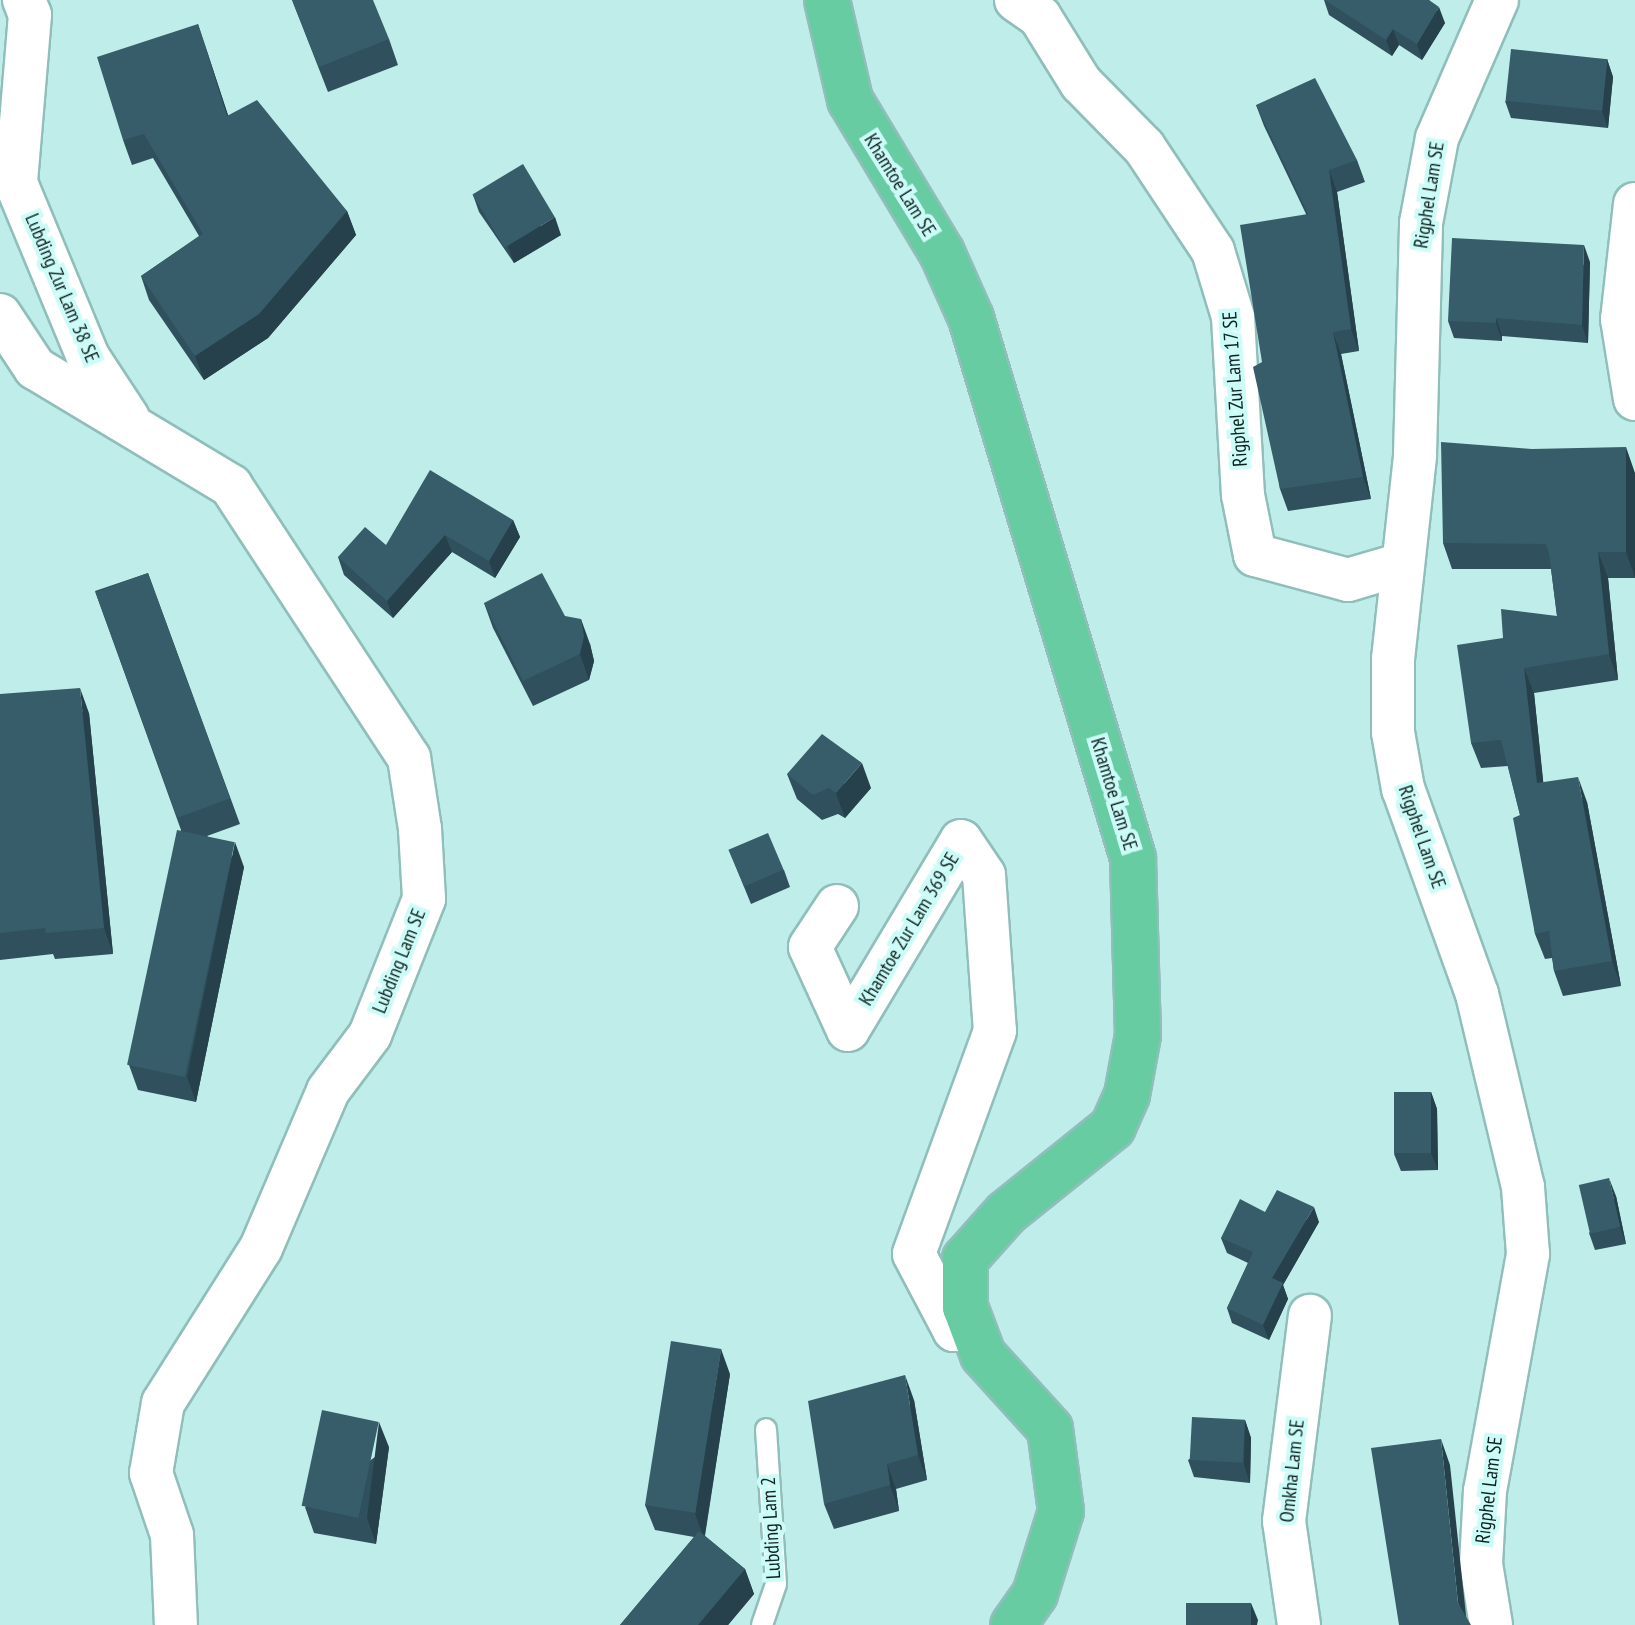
<!DOCTYPE html>
<style>
body{margin:0}
#map{position:relative;width:1635px;height:1625px;overflow:hidden;background:#bfeeea;font-family:"PT Sans Narrow",sans-serif}
div>[style]{position:absolute}
[style*='--x']{left:calc(var(--x)*1px);top:calc(var(--y)*1px);width:calc(var(--w)*1px);rotate:calc(var(--a)*1deg)}
.roads{filter:drop-shadow(2px 0 #90beba) drop-shadow(-2px 0 #90beba) drop-shadow(0 2px #90beba) drop-shadow(0 -2px #90beba)}
.lane>*{height:20px;margin:-10px;padding:0 10px;transform-origin:10px;border-radius:10px;background:#fff}
.street>*{height:42px;margin:-21px;padding:0 21px;transform-origin:21px;border-radius:21px;background:#fff}
.primary>*{height:44px;margin:-22px;padding:0 22px;transform-origin:22px;border-radius:22px;background:#68cca2}
.wall>*{inset:0;background:#2f505c}
.shaded-wall>*{inset:0;background:#26414b}
.building>*{inset:0;background:#375d6b;transform-origin:0 0}
span{translate:-50% -50%;white-space:nowrap;text-align:center;line-height:1.15;-webkit-text-stroke:8px #ccfcf8;paint-order:stroke}
.street-label{font-size:20px;color:#0e211f}
</style>
<div id="map">
<div class="roads">
<div class="lane">
<i style="--x:762;--y:1625;--w:43;--a:-71.1"></i>
<i style="--x:776;--y:1584;--w:155;--a:-93.7"></i>
</div>
<div class="street">
<i style="--x:24;--y:0;--w:16;--a:68"></i>
<i style="--x:30;--y:15;--w:169;--a:94.8"></i>
<i style="--x:16;--y:183;--w:188;--a:67.5"></i>
<i style="--x:88;--y:357;--w:73;--a:56.7"></i>
<i style="--x:1016;--y:0;--w:29;--a:35"></i>
<i style="--x:1040;--y:17;--w:78;--a:58.2"></i>
<i style="--x:1081;--y:83;--w:90;--a:45.5"></i>
<i style="--x:1144;--y:147;--w:125;--a:56.4"></i>
<i style="--x:1213;--y:251;--w:69;--a:73.1"></i>
<i style="--x:1233;--y:317;--w:178;--a:86.8"></i>
<i style="--x:1243;--y:495;--w:61;--a:78.7"></i>
<i style="--x:1255;--y:555;--w:96;--a:15"></i>
<i style="--x:1348;--y:580;--w:56;--a:-16.5"></i>
<i style="--x:1635;--y:204;--w:116;--a:96.4"></i>
<i style="--x:1622;--y:319;--w:81;--a:80.8"></i>
<i style="--x:0;--y:315;--w:64;--a:56.6"></i>
<i style="--x:35;--y:368;--w:229;--a:31"></i>
<i style="--x:231;--y:486;--w:325;--a:56.8"></i>
<i style="--x:409;--y:758;--w:72;--a:81.2"></i>
<i style="--x:420;--y:829;--w:70;--a:86.7"></i>
<i style="--x:424;--y:899;--w:146;--a:111.7"></i>
<i style="--x:370;--y:1035;--w:70;--a:126.9"></i>
<i style="--x:328;--y:1091;--w:171;--a:113.1"></i>
<i style="--x:261;--y:1248;--w:183;--a:122.3"></i>
<i style="--x:163;--y:1403;--w:71;--a:99.7"></i>
<i style="--x:151;--y:1473;--w:65;--a:71.3"></i>
<i style="--x:172;--y:1535;--w:90;--a:87.5"></i>
<i style="--x:837;--y:906;--w:49;--a:123.4"></i>
<i style="--x:810;--y:947;--w:91;--a:65.4"></i>
<i style="--x:848;--y:1030;--w:220;--a:-59.1"></i>
<i style="--x:961;--y:841;--w:41;--a:55.9"></i>
<i style="--x:984;--y:875;--w:156;--a:86"></i>
<i style="--x:995;--y:1031;--w:237;--a:110"></i>
<i style="--x:914;--y:1254;--w:86;--a:62.2"></i>
<i style="--x:954;--y:1330;--w:18;--a:0"></i>
<i style="--x:1299;--y:1625;--w:105;--a:-98.2"></i>
<i style="--x:1284;--y:1521;--w:207;--a:-82.8"></i>
<i style="--x:1491;--y:1625;--w:62;--a:-99.3"></i>
<i style="--x:1481;--y:1564;--w:73;--a:-86.9"></i>
<i style="--x:1485;--y:1491;--w:241;--a:-79.7"></i>
<i style="--x:1528;--y:1254;--w:67;--a:-94.3"></i>
<i style="--x:1523;--y:1187;--w:198;--a:-103.4"></i>
<i style="--x:1477;--y:994;--w:218;--a:-109.8"></i>
<i style="--x:1403;--y:789;--w:58;--a:-100"></i>
<i style="--x:1393;--y:732;--w:73;--a:-90"></i>
<i style="--x:1393;--y:659;--w:205;--a:-83.8"></i>
<i style="--x:1415;--y:455;--w:232;--a:-88.5"></i>
<i style="--x:1421;--y:223;--w:86;--a:-79.3"></i>
<i style="--x:1437;--y:138;--w:150;--a:-66.5"></i>
</div>
<div class="primary">
<i style="--x:827;--y:0;--w:103;--a:77"></i>
<i style="--x:850;--y:100;--w:179;--a:59"></i>
<i style="--x:942;--y:253;--w:71;--a:66"></i>
<i style="--x:971;--y:318;--w:564;--a:73.3"></i>
<i style="--x:1133;--y:858;--w:177;--a:88.4"></i>
<i style="--x:1138;--y:1035;--w:61;--a:100.4"></i>
<i style="--x:1127;--y:1095;--w:35;--a:114"></i>
<i style="--x:1113;--y:1127;--w:137;--a:141.2"></i>
<i style="--x:1006;--y:1213;--w:62;--a:131.7"></i>
<i style="--x:965;--y:1259;--w:48;--a:90"></i>
<i style="--x:965;--y:1307;--w:51;--a:69.4"></i>
<i style="--x:983;--y:1355;--w:100;--a:47.8"></i>
<i style="--x:1050;--y:1429;--w:83;--a:82.4"></i>
<i style="--x:1061;--y:1511;--w:87;--a:107.4"></i>
<i style="--x:1035;--y:1594;--w:38;--a:125"></i>
</div>
</div>
<div class="wall">
<i style="clip-path:polygon(292px 0,389px 39px,398px 65px,328px 92px)"></i>
<i style="clip-path:polygon(1324px 0,1429px 0,1445px 23px,1422px 60px,1399px 45px,1392px 56px,1329px 15px)"></i>
<i style="clip-path:polygon(198px 24px,228px 115px,347px 211px,356px 235px,268px 338px,204px 380px,149px 300px,141px 276px,199px 236px,153px 158px,132px 165px,123px 140px)"></i>
<i style="clip-path:polygon(1607px 59px,1613px 77px,1608px 128px,1511px 118px,1505px 101px)"></i>
<i style="clip-path:polygon(1256px 105px,1357px 160px,1365px 182px,1337px 192px,1359px 351px,1341px 354px,1371px 499px,1288px 511px,1280px 489px,1262px 362px,1306px 214px,1264px 126px)"></i>
<i style="clip-path:polygon(473px 195px,561px 235px,514px 263px,479px 212px)"></i>
<i style="clip-path:polygon(1590px 262px,1588px 343px,1502px 336px,1502px 341px,1454px 338px,1448px 321px)"></i>
<i style="clip-path:polygon(1635px 473px,1635px 578px,1608px 578px,1618px 680px,1534px 693px,1543px 782px,1587px 802px,1621px 986px,1563px 996px,1554px 971px,1552px 958px,1545px 959px,1535px 934px,1520px 815px,1508px 766px,1481px 768px,1471px 743px,1503px 638px,1557px 616px,1551px 569px,1452px 569px,1443px 543px)"></i>
<i style="clip-path:polygon(513px 520px,520px 537px,495px 578px,452px 552px,393px 618px,344px 575px,338px 557px,386px 545px)"></i>
<i style="clip-path:polygon(148px 573px,240px 824px,207px 836px,244px 867px,196px 1102px,138px 1090px,129px 1065px,181px 830px,95px 591px)"></i>
<i style="clip-path:polygon(484px 603px,565px 616px,590px 644px,594px 661px,589px 680px,533px 706px,493px 628px)"></i>
<i style="clip-path:polygon(0 694px,89px 713px,113px 954px,55px 959px,53px 954px,0 960px)"></i>
<i style="clip-path:polygon(787px 774px,871px 788px,845px 818px,838px 814px,822px 820px,797px 799px)"></i>
<i style="clip-path:polygon(729px 850px,784px 870px,790px 887px,751px 904px)"></i>
<i style="clip-path:polygon(1431px 1092px,1437px 1109px,1438px 1170px,1401px 1171px,1394px 1154px)"></i>
<i style="clip-path:polygon(1616px 1196px,1626px 1244px,1595px 1250px,1589px 1233px)"></i>
<i style="clip-path:polygon(1265px 1212px,1319px 1222px,1283px 1285px,1288px 1299px,1269px 1340px,1232px 1323px,1227px 1308px,1248px 1263px,1227px 1253px,1221px 1238px)"></i>
<i style="clip-path:polygon(730px 1374px,705px 1536px,745px 1569px,754px 1594px,728px 1625px,620px 1625px,694px 1537px,655px 1530px,645px 1505px)"></i>
<i style="clip-path:polygon(914px 1400px,927px 1480px,896px 1489px,899px 1511px,834px 1529px,824px 1504px)"></i>
<i style="clip-path:polygon(1245px 1420px,1251px 1438px,1250px 1483px,1194px 1477px,1188px 1460px)"></i>
<i style="clip-path:polygon(389px 1447px,376px 1544px,314px 1533px,305px 1507px)"></i>
</div>
<div class="shaded-wall">
<i style="clip-path:polygon(1439px 7px,1445px 23px,1422px 60px,1417px 44px)"></i>
<i style="clip-path:polygon(198px 24px,206px 48px,236px 140px,227px 116px)"></i>
<i style="clip-path:polygon(1393px 29px,1399px 45px,1392px 56px,1386px 40px)"></i>
<i style="clip-path:polygon(1607px 59px,1613px 77px,1608px 128px,1602px 111px)"></i>
<i style="clip-path:polygon(1329px 170px,1337px 192px,1359px 351px,1351px 329px)"></i>
<i style="clip-path:polygon(347px 211px,356px 235px,268px 338px,204px 380px,195px 356px)"></i>
<i style="clip-path:polygon(555px 217px,561px 235px,514px 263px,508px 246px)"></i>
<i style="clip-path:polygon(1584px 245px,1590px 262px,1588px 343px,1582px 325px)"></i>
<i style="clip-path:polygon(1496px 318px,1502px 336px,1502px 341px,1496px 323px)"></i>
<i style="clip-path:polygon(1333px 332px,1341px 354px,1371px 499px,1363px 477px)"></i>
<i style="clip-path:polygon(1626px 447px,1635px 473px,1635px 577px,1626px 552px)"></i>
<i style="clip-path:polygon(513px 520px,520px 537px,495px 578px,489px 561px)"></i>
<i style="clip-path:polygon(445px 535px,452px 552px,393px 618px,387px 601px)"></i>
<i style="clip-path:polygon(1598px 552px,1608px 578px,1618px 680px,1609px 654px)"></i>
<i style="clip-path:polygon(581px 619px,590px 644px,594px 661px,589px 680px,580px 654px)"></i>
<i style="clip-path:polygon(1524px 668px,1534px 693px,1546px 808px,1537px 783px)"></i>
<i style="clip-path:polygon(80px 688px,89px 713px,113px 954px,104px 928px)"></i>
<i style="clip-path:polygon(862px 763px,871px 788px,845px 818px,836px 793px)"></i>
<i style="clip-path:polygon(1578px 777px,1587px 802px,1621px 986px,1612px 961px)"></i>
<i style="clip-path:polygon(235px 842px,244px 867px,196px 1102px,187px 1077px)"></i>
<i style="clip-path:polygon(1431px 1092px,1437px 1109px,1438px 1170px,1431px 1153px)"></i>
<i style="clip-path:polygon(1609px 1178px,1616px 1196px,1626px 1244px,1620px 1227px)"></i>
<i style="clip-path:polygon(1314px 1207px,1319px 1222px,1283px 1285px,1288px 1299px,1269px 1340px,1263px 1325px,1272px 1278px)"></i>
<i style="clip-path:polygon(721px 1349px,730px 1374px,704px 1539px,695px 1513px)"></i>
<i style="clip-path:polygon(905px 1375px,914px 1400px,927px 1480px,918px 1455px)"></i>
<i style="clip-path:polygon(1245px 1420px,1251px 1438px,1250px 1483px,1244px 1465px)"></i>
<i style="clip-path:polygon(379px 1422px,389px 1447px,376px 1544px,367px 1518px)"></i>
<i style="clip-path:polygon(1441px 1439px,1450px 1465px,1467px 1625px,1458px 1603px)"></i>
<i style="clip-path:polygon(887px 1464px,896px 1489px,899px 1511px,890px 1485px)"></i>
<i style="clip-path:polygon(745px 1569px,754px 1594px,728px 1625px,698px 1625px)"></i>
<i style="clip-path:polygon(1251px 1603px,1258px 1620px,1257px 1625px,1251px 1625px)"></i>
</div>
<div class="building">
<i style="clip-path:polygon(292px 0,373px 0,389px 39px,319px 67px)"></i>
<i style="clip-path:polygon(1325px 0,1429px 0,1439px 7px,1417px 44px,1393px 29px,1386px 40px)"></i>
<i style="clip-path:polygon(198px 24px,227px 116px,257px 100px,347px 211px,259px 314px,195px 356px,141px 276px,203px 234px,144px 134px,123px 140px,97px 57px)"></i>
<i style="left:1511px;top:49px;width:97px;height:52px;rotate:6deg"></i>
<i style="clip-path:polygon(1315px 78px,1357px 160px,1329px 170px,1351px 329px,1333px 332px,1363px 477px,1280px 489px,1253px 367px,1262px 362px,1240px 225px,1308px 214px,1256px 105px)"></i>
<i style="left:523px;top:164px;width:62px;height:59px;rotate:59deg"></i>
<i style="clip-path:polygon(1452px 238px,1584px 245px,1582px 325px,1496px 318px,1496px 323px,1448px 321px)"></i>
<i style="clip-path:polygon(1441px 442px,1532px 449px,1626px 447px,1626px 552px,1598px 552px,1609px 654px,1524px 668px,1537px 783px,1578px 777px,1612px 961px,1554px 971px,1549px 931px,1535px 934px,1513px 818px,1520px 815px,1501px 740px,1471px 743px,1457px 645px,1503px 638px,1501px 609px,1557px 616px,1549px 553px,1546px 544px,1443px 543px)"></i>
<i style="clip-path:polygon(430px 470px,513px 520px,489px 561px,445px 535px,387px 601px,338px 557px,365px 527px,386px 545px)"></i>
<i style="left:148px;top:573px;width:240px;height:56px;rotate:70deg"></i>
<i style="clip-path:polygon(542px 573px,565px 616px,581px 619px,584px 636px,580px 654px,523px 681px,484px 603px)"></i>
<i style="clip-path:polygon(80px 688px,104px 928px,46px 933px,45px 928px,0 933px,0 694px)"></i>
<i style="clip-path:polygon(822px 734px,862px 763px,836px 793px,829px 788px,813px 795px,787px 774px)"></i>
<i style="left:177px;top:830px;width:59px;height:240px;rotate:12deg"></i>
<i style="left:768px;top:833px;width:40px;height:43px;rotate:67deg"></i>
<i style="left:1431px;top:1092px;width:61px;height:37px;rotate:90deg"></i>
<i style="left:1609px;top:1178px;width:50px;height:31px;rotate:77deg"></i>
<i style="clip-path:polygon(1277px 1190px,1314px 1207px,1272px 1278px,1283px 1283px,1263px 1325px,1227px 1308px,1253px 1252px,1221px 1238px,1240px 1199px,1265px 1212px)"></i>
<i style="left:671px;top:1341px;width:51px;height:166px;rotate:9deg"></i>
<i style="clip-path:polygon(905px 1375px,918px 1455px,887px 1464px,890px 1485px,824px 1504px,808px 1401px)"></i>
<i style="left:322px;top:1410px;width:58px;height:98px;rotate:12deg"></i>
<i style="left:1192px;top:1417px;width:53px;height:43px;rotate:3deg"></i>
<i style="clip-path:polygon(1441px 1439px,1458px 1603px,1471px 1625px,1399px 1625px,1371px 1448px)"></i>
<i style="clip-path:polygon(699px 1531px,745px 1569px,698px 1625px,620px 1625px)"></i>
<i style="left:1186px;top:1603px;width:65px;height:22px"></i>
</div>
<div class="street-label">
<span style="left:900px;top:185px;rotate:58deg">Khamtoe Lam SE</span>
<span style="left:1429px;top:195px;rotate:-81deg">Rigphel Lam SE</span>
<span style="left:62px;top:288px;rotate:67deg">Lubding Zur Lam 38 SE</span>
<span style="left:1235px;top:389px;rotate:-94deg">Rigphel Zur Lam 17 SE</span>
<span style="left:1114px;top:794px;rotate:73deg">Khamtoe Lam SE</span>
<span style="left:1422px;top:837px;rotate:71deg">Rigphel Lam SE</span>
<span style="left:909px;top:929px;rotate:-59deg">Khamtoe Zur Lam 369 SE</span>
<span style="left:399px;top:961px;rotate:-68deg">Lubding Lam SE</span>
<span style="left:1292px;top:1471px;rotate:-84deg">Omkha Lam SE</span>
<span style="left:1489px;top:1490px;rotate:-83deg">Rigphel Lam SE</span>
<span style="left:771px;top:1528px;rotate:-93deg">Lubding Lam 2</span>
</div>
</div>
